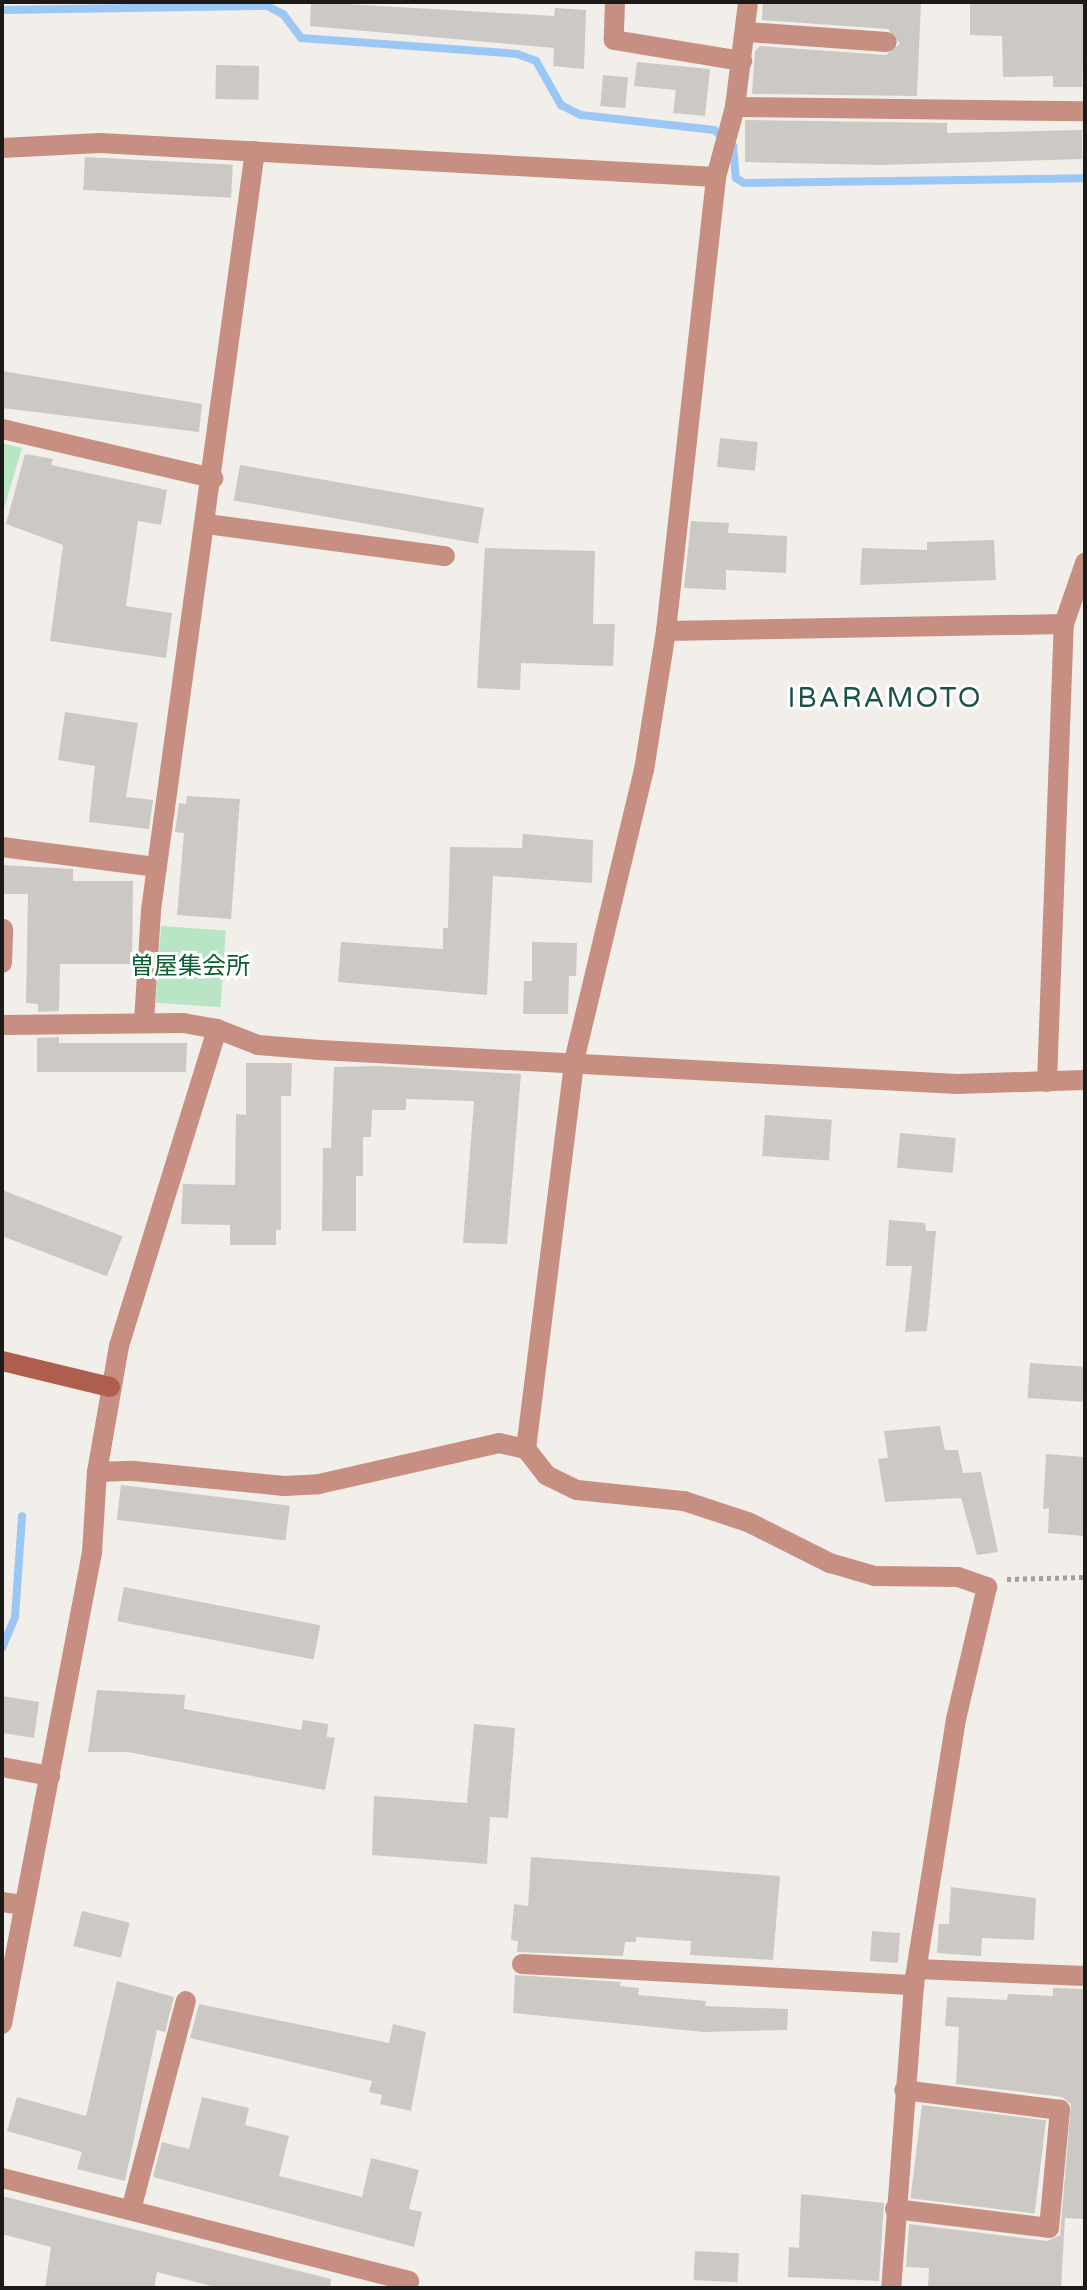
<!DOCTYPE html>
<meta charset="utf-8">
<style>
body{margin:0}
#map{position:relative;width:1087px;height:2290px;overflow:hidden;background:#f2eee9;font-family:"Varela Round","Noto Sans JP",sans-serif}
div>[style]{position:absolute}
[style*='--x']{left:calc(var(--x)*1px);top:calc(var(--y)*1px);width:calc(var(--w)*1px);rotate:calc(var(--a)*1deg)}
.green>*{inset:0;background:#b8e5c3;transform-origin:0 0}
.stream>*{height:8px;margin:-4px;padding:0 4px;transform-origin:4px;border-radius:4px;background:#9bc7f5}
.building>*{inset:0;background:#ccc8c4;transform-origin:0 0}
.path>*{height:5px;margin-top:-2.5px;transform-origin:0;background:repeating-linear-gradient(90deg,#a3a09c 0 4px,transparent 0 8px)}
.street>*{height:20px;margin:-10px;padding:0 10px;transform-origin:10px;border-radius:10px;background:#c78e82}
.secondary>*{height:20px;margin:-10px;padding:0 10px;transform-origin:10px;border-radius:10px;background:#af5e4d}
span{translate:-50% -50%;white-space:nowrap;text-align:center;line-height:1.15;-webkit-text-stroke:6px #fff;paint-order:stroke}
.park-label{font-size:24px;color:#0a5d30}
.quarter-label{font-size:28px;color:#1c5349;letter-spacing:2px}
.frame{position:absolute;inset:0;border:4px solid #1c1a18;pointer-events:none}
</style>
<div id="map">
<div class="green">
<i style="clip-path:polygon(2px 443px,22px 448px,2px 515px)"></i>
<i style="left:161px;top:926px;width:65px;height:77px;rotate:4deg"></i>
</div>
<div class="stream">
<i style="--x:2;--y:10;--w:265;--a:-0.9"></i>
<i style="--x:267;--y:6;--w:18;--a:27"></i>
<i style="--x:283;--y:14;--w:30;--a:53"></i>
<i style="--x:301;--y:38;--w:217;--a:4.2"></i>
<i style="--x:517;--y:54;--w:20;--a:20"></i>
<i style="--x:536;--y:61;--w:51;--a:60.4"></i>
<i style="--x:561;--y:105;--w:22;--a:27"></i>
<i style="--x:581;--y:115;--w:134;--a:6.4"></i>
<i style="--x:714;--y:130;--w:25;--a:40"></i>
<i style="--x:733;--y:146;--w:32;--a:85"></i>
<i style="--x:736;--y:178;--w:9;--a:32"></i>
<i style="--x:744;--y:183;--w:341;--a:-0.8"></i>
<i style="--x:2;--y:1648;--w:34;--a:-67"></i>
<i style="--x:15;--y:1617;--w:101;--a:-86"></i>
</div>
<div class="building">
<i style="clip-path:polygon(311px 2px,554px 16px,555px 8px,586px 10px,584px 69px,553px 66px,554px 48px,310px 26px)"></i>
<i style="clip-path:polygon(763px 2px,921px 2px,917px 96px,752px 94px,755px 51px,760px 46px,886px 55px,900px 44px,888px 29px,762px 20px)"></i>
<i style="clip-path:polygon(970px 2px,1085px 2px,1082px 87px,1053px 87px,1053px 76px,1003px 77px,1002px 36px,970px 35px)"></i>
<i style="clip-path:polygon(637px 62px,710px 69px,705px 116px,673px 113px,676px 90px,634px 86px)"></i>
<i style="left:216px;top:65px;width:43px;height:34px;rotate:1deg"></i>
<i style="left:603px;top:75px;width:25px;height:31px;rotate:5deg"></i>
<i style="clip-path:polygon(745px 120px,947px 123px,947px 133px,1082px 130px,1082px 159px,880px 165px,745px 162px)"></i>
<i style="left:85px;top:157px;width:148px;height:33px;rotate:3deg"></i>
<i style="clip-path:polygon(2px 371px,202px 404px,199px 432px,2px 408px)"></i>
<i style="left:720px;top:438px;width:38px;height:29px;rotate:6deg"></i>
<i style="clip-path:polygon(25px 454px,53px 459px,51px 465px,167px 490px,161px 525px,138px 521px,126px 606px,172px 613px,166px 658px,50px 641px,63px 545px,6px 524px)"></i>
<i style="left:240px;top:465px;width:248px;height:36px;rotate:10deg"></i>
<i style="clip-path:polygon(691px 521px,729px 523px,728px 533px,787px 536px,786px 573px,726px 570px,726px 590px,684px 588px)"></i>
<i style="clip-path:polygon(994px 540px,996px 580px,860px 585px,862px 548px,927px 550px,927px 542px)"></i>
<i style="clip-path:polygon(485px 548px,595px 551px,593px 624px,615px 624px,613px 666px,521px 663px,520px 690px,477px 688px)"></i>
<i style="clip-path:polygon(65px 712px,138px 723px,126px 797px,153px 800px,149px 829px,89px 822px,95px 766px,58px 760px)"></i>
<i style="clip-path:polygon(187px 796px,240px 799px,231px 919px,177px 915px,184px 833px,175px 832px,179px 803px,186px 804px)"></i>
<i style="clip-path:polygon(523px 834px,593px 840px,592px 883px,493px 876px,487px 995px,338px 982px,341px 942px,443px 949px,443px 928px,448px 928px,450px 847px,522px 848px)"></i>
<i style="clip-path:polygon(2px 865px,73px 869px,73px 881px,133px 881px,132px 964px,60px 964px,59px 1011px,38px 1012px,38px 1004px,26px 1003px,28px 894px,2px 894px)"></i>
<i style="clip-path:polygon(532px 942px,577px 943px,576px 976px,569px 976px,568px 1014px,523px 1014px,524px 981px,532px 981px)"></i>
<i style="clip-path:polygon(59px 1037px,59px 1043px,187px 1043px,186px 1072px,37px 1072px,37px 1038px)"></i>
<i style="clip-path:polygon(246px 1063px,292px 1063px,291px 1096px,281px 1096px,281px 1230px,276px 1230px,276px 1245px,230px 1245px,230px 1225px,181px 1224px,183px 1184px,235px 1185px,236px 1114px,246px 1115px)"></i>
<i style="clip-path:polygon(379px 1066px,521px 1074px,507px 1244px,463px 1243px,474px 1101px,406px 1099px,406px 1110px,372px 1110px,371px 1137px,363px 1137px,363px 1176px,356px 1176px,356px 1231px,322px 1231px,323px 1148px,331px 1148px,334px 1067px)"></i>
<i style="left:765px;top:1115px;width:67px;height:41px;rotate:4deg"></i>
<i style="left:900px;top:1133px;width:56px;height:35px;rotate:5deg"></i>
<i style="left:2px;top:1190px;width:129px;height:43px;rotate:21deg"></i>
<i style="clip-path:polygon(889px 1220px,925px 1223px,926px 1231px,936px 1231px,927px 1331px,905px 1332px,912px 1266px,886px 1266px)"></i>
<i style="left:1030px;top:1363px;width:55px;height:35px;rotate:4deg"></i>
<i style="clip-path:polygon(940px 1426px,945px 1450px,958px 1450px,963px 1473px,981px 1472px,998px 1552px,977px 1555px,961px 1498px,885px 1502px,878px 1459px,888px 1458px,884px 1431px)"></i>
<i style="clip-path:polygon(1046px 1454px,1085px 1457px,1085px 1536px,1048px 1533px,1049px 1508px,1043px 1509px)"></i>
<i style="left:121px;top:1485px;width:170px;height:35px;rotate:7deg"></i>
<i style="left:124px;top:1587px;width:200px;height:35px;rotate:11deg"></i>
<i style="clip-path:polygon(97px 1690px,185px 1695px,184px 1709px,301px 1730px,303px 1720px,328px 1724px,327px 1737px,335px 1738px,325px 1790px,128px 1752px,88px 1752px)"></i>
<i style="clip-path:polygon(2px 1696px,39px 1702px,34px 1738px,2px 1733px)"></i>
<i style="clip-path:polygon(474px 1724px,515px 1728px,508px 1818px,490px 1817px,487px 1864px,372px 1855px,374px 1796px,467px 1803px)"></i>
<i style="clip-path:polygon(531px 1857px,780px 1876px,773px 1960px,690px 1955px,691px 1941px,636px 1937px,636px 1942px,625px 1942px,623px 1956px,517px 1952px,518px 1941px,511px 1940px,514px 1904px,528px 1906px)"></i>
<i style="clip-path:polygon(951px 1887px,1036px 1898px,1034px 1940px,982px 1938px,981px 1956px,937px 1953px,939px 1924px,949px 1924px)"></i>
<i style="left:82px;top:1911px;width:49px;height:36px;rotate:14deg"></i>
<i style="left:872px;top:1931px;width:28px;height:30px;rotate:4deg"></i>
<i style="clip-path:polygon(515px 1975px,621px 1982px,620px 1986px,639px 1988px,638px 1995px,706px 2001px,705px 2006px,788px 2009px,787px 2030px,704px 2032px,513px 2013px)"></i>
<i style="clip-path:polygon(117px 1981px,174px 1997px,165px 2032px,157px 2030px,125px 2181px,77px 2169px,82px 2152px,7px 2131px,17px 2097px,86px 2116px)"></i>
<i style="clip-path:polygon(1053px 1988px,1085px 1989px,1085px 2219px,1065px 2218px,1061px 2288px,928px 2288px,929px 2268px,906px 2267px,909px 2224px,1047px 2241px,1060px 2235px,1071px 2104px,1062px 2097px,956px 2084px,959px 2027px,945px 2026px,947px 1997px,1007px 2000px,1008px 1994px,1053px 1996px)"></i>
<i style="clip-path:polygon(199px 2004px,389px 2043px,393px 2024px,426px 2032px,411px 2111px,380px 2104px,382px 2095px,369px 2092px,372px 2081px,190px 2038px)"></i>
<i style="clip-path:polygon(202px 2097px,249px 2108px,245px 2125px,289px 2136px,279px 2176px,283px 2177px,362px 2197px,371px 2158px,419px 2170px,409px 2209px,422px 2212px,414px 2247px,153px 2177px,162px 2142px,189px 2149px)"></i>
<i style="left:922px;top:2105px;width:125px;height:94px;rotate:7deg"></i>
<i style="clip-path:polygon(801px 2194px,884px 2203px,879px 2281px,788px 2277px,789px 2247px,799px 2248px)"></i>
<i style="clip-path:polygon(2px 2196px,331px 2279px,330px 2288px,219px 2288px,157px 2272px,154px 2288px,45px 2288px,51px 2247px,2px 2234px)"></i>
<i style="left:695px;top:2251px;width:44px;height:29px;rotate:3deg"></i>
</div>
<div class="path">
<i style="--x:1007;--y:1579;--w:78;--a:-1.5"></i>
</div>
<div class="street">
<i style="--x:615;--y:2;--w:38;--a:92"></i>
<i style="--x:614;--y:40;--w:130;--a:9.3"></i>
<i style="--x:747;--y:32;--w:140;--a:4.1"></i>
<i style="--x:735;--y:107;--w:350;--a:0.7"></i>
<i style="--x:2;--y:148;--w:98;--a:-2.9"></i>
<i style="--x:100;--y:143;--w:617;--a:3.16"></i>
<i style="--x:2;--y:429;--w:217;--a:13.1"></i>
<i style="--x:207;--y:524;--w:240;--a:7.7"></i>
<i style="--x:666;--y:631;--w:398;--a:-1"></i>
<i style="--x:2;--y:847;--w:156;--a:7.4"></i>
<i style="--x:2;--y:963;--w:34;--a:-88"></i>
<i style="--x:144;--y:1022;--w:112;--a:-86.4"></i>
<i style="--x:151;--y:910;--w:766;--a:-82.2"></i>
<i style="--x:2;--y:1025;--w:181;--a:-0.6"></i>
<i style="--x:183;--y:1023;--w:35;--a:10"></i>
<i style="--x:217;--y:1029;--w:44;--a:21.3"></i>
<i style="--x:258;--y:1045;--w:62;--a:4.6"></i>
<i style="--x:320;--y:1050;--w:638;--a:3.06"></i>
<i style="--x:957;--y:1084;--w:128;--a:-1.8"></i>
<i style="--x:1047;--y:1082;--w:458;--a:-87.9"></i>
<i style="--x:1064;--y:624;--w:65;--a:-71"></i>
<i style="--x:526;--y:1449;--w:391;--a:-82.9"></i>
<i style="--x:574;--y:1061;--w:299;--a:-76.5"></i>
<i style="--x:644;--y:770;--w:141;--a:-81"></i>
<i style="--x:666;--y:631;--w:457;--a:-83.7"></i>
<i style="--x:716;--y:177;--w:73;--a:-74.8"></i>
<i style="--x:735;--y:107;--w:106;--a:-82.9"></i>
<i style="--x:97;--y:1472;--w:37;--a:-2"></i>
<i style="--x:134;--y:1471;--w:151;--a:5.7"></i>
<i style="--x:284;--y:1486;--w:35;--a:-3"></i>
<i style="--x:319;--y:1484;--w:185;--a:-12.8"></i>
<i style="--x:499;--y:1443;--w:28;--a:13"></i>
<i style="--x:526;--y:1449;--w:33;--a:52"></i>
<i style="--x:546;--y:1475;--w:34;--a:26"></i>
<i style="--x:577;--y:1490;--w:108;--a:5.9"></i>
<i style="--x:684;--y:1501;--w:67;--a:18.2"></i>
<i style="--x:748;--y:1522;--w:92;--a:26.6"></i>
<i style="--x:830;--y:1563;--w:47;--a:16.1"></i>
<i style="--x:875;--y:1576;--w:83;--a:0.7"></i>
<i style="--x:958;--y:1577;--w:31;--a:19"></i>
<i style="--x:987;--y:1587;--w:136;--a:103.2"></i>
<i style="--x:956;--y:1719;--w:269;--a:99"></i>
<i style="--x:914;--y:1985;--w:304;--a:94.3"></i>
<i style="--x:2;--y:1767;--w:49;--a:10.6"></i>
<i style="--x:2;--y:1902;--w:22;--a:8"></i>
<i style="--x:522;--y:1964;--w:393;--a:3.1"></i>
<i style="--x:917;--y:1969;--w:168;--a:2.4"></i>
<i style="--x:2;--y:2024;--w:480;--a:-79.2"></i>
<i style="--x:92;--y:1553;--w:81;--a:-86.5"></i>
<i style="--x:97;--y:1472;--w:128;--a:-80.1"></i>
<i style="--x:119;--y:1346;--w:332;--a:-72.8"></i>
<i style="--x:2;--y:2178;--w:420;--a:14.2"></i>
<i style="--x:895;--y:2209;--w:155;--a:7"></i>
<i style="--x:1049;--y:2228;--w:119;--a:-84.7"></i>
<i style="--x:1060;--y:2110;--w:157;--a:-172.7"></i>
<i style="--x:131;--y:2210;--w:216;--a:-75.3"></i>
</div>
<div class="secondary">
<i style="--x:2;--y:1361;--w:111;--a:13.5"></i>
</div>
<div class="park-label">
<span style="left:190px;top:967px">曽屋集会所</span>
</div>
<div class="quarter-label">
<span style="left:885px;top:698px">IBARAMOTO</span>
</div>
<div class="frame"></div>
</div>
